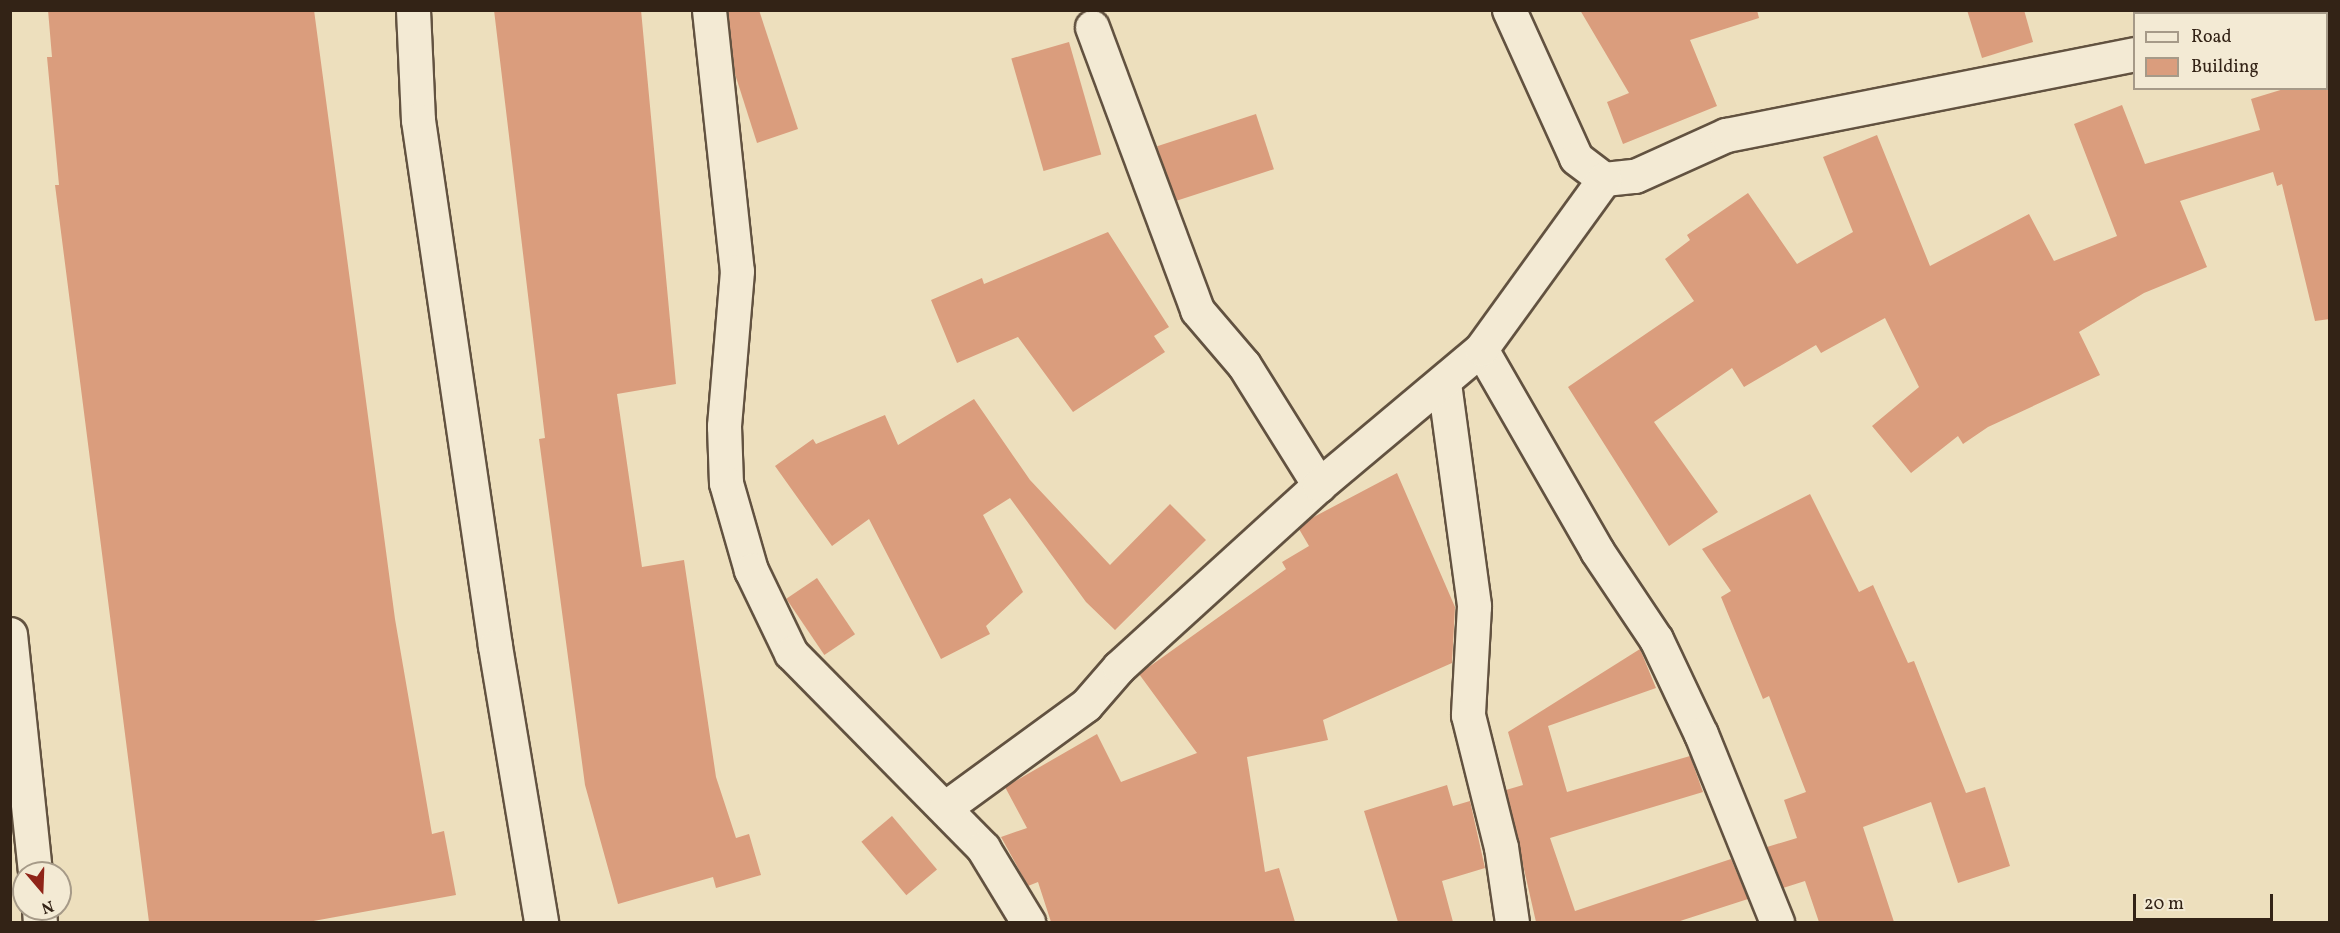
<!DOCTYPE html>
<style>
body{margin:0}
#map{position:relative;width:2340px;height:933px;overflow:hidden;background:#eddfbd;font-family:Vollkorn,serif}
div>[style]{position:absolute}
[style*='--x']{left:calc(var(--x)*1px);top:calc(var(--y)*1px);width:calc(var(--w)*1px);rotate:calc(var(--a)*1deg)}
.building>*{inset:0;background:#da9d7d;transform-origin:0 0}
.roads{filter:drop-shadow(2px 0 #625240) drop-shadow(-2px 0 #625240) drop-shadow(0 2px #625240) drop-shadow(0 -2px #625240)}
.street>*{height:33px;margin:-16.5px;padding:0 16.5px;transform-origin:16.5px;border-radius:16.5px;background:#f3ead4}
span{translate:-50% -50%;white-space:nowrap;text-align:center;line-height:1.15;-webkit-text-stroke:4.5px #f3ead4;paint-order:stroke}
.frame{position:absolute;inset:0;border:12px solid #332316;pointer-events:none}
.legend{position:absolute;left:2133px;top:12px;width:195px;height:78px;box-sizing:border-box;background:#f3ead4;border:2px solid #a69a88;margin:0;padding:8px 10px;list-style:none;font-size:18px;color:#332316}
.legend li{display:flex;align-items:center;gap:12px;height:30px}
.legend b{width:30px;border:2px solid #a69a88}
.north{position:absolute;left:12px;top:861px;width:60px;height:60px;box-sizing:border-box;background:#f3ead4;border:2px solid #a69a88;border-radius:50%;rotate:161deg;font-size:16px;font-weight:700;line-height:24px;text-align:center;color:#332316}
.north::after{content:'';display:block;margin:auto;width:21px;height:27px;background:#8f2418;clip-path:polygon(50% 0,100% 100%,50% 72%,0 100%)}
.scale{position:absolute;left:2133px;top:894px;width:140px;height:27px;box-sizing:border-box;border:3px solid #332316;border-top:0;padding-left:8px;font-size:18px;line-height:21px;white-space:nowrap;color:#332316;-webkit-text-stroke:4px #f3ead4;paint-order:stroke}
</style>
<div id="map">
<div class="building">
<i style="clip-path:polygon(48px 10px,314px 10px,395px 619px,432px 834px,444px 831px,456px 895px,308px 922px,149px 922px,55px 185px,59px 185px,47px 57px,52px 57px)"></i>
<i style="clip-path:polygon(494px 10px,641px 10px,676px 384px,617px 394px,642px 567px,684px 560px,716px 777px,736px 838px,749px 834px,761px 875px,716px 888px,713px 877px,618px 904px,585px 785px,539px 439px,545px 438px)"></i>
<i style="clip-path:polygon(728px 10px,759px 10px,798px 129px,757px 143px,735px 74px)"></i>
<i style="clip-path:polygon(1580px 10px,1757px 10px,1759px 18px,1690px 40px,1717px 106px,1623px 144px,1607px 102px,1629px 93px)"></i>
<i style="clip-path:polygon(1967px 10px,2024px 10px,2033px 42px,1982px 58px)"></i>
<i style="left:1069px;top:42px;width:117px;height:60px;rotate:74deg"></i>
<i style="clip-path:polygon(2287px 88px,2330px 88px,2330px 319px,2315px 321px,2282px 184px,2277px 186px,2273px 172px,2180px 201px,2207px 267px,2144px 293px,2079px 332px,2100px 375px,1988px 427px,1963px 444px,1958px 436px,1911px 473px,1872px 426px,1919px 387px,1885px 318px,1821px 353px,1816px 345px,1744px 387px,1732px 368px,1654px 422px,1718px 512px,1669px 546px,1568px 387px,1694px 301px,1665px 259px,1690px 240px,1687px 235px,1748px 193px,1797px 264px,1853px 232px,1823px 157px,1877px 135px,1930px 266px,2029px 214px,2054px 261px,2117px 236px,2074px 124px,2122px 105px,2145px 164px,2260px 130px,2251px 99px)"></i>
<i style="left:1256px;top:114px;width:58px;height:104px;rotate:72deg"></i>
<i style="clip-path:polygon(1108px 232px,1169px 327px,1154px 336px,1165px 352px,1073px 412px,1018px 337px,957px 363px,931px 300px,982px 278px,984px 284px)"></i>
<i style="clip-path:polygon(974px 399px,1030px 480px,1110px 565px,1170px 504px,1206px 540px,1115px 630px,1086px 602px,1010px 498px,983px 515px,1023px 592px,986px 626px,990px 634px,941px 659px,869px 519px,832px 546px,775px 466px,813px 439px,816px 444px,885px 415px,898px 445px)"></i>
<i style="clip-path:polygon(1397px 473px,1455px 607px,1452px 663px,1323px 720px,1328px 740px,1247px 757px,1265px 872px,1279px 868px,1295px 922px,1051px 922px,1038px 882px,1028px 886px,1001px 837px,1027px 828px,1005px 787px,1097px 734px,1121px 782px,1197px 753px,1139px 674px,1286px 569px,1282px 562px,1309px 546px,1299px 529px,1308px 520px)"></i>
<i style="clip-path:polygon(1810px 494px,1859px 592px,1873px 585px,1908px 663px,1914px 661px,1966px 793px,1985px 787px,2010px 866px,1958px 883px,1931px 802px,1863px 827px,1894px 922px,1819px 922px,1805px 881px,1783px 888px,1767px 847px,1797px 838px,1784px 800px,1806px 792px,1769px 696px,1763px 699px,1721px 597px,1731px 591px,1702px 549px)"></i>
<i style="left:817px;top:578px;width:68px;height:37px;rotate:56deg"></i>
<i style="clip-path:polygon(1640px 649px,1656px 688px,1548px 726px,1567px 792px,1690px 756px,1703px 792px,1550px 838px,1575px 911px,1731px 859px,1748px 899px,1677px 922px,1536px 922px,1506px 790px,1523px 785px,1508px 732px)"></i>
<i style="clip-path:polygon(1447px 785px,1453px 806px,1470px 801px,1485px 868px,1442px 881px,1453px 922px,1398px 922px,1364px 811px)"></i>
<i style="left:892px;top:816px;width:70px;height:40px;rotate:50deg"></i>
</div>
<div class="roads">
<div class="street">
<i style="--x:413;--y:10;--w:110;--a:87.4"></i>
<i style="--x:418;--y:120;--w:532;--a:81.67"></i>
<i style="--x:495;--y:646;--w:280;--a:80.5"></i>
<i style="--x:709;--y:10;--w:262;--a:83.9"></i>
<i style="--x:737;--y:271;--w:156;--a:94.8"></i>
<i style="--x:724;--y:426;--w:57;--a:88"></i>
<i style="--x:726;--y:483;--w:91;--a:74"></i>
<i style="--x:751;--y:570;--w:92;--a:64.3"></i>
<i style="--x:791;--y:653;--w:274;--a:45.4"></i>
<i style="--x:983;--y:848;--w:87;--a:58.7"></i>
<i style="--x:1509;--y:10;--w:162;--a:65.6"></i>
<i style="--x:1576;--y:158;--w:35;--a:37"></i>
<i style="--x:1604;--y:179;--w:31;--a:-6"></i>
<i style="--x:1635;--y:176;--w:100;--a:-24.3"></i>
<i style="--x:1726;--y:135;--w:416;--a:-11.2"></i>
<i style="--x:2321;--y:14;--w:9;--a:-13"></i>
<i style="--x:1092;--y:27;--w:302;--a:69.6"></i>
<i style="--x:1197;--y:310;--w:72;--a:49.5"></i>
<i style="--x:1244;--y:365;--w:142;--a:58"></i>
<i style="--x:1481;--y:349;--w:233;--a:60.1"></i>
<i style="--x:1597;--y:551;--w:106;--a:56.2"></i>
<i style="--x:1656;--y:639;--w:105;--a:64.7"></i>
<i style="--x:1701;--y:734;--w:203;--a:68"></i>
<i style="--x:1444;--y:383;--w:225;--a:82.3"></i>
<i style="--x:1474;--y:606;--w:109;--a:93.2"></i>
<i style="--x:1468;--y:715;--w:136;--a:76"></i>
<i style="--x:1501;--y:847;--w:76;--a:81.7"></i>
<i style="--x:10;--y:634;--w:240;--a:84"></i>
<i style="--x:946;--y:807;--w:173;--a:-36.1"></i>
<i style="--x:1086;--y:705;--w:50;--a:-49"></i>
<i style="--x:1119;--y:667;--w:270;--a:-42.3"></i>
<i style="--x:1319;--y:485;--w:212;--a:-40"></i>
<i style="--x:1481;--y:349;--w:210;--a:-54.1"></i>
<i style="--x:39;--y:909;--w:13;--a:86"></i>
</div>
</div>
<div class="frame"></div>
<ul class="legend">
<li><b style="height:8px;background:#f3ead4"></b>Road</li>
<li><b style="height:16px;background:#da9d7d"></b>Building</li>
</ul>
<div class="north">N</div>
<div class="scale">20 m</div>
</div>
